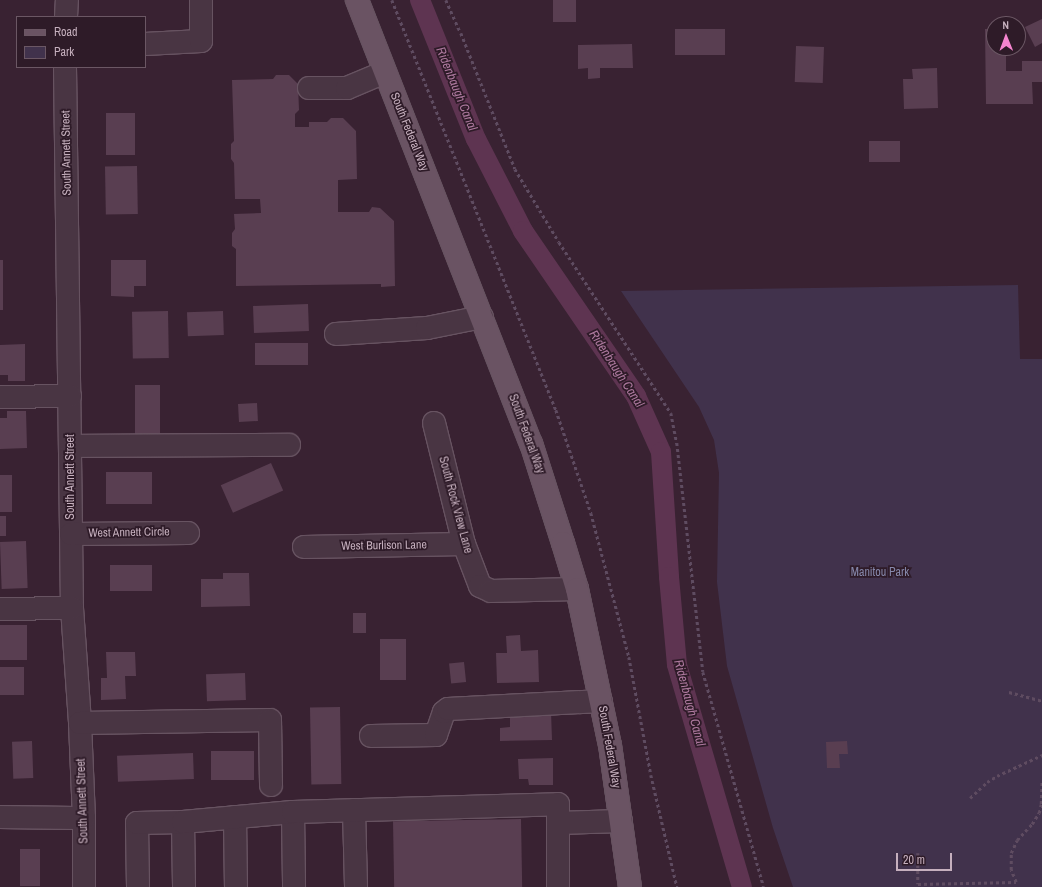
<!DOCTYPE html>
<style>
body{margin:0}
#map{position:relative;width:1042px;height:887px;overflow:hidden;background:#392232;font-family:"Archivo Narrow",sans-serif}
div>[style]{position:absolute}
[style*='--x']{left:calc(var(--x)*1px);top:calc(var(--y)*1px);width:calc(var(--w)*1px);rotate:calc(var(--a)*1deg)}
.green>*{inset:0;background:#41324c}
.canal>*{height:20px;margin:-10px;padding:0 10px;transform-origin:10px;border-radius:10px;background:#5e3451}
.building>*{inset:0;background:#593e51;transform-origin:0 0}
.path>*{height:2.5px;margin-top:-1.25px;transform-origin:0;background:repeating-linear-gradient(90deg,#5f4c61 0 3px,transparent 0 6px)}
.roads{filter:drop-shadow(1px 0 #675361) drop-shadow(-1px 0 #675361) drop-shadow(0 1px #675361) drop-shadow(0 -1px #675361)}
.minor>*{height:22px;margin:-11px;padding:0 11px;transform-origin:11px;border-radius:11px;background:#493543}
.major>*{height:22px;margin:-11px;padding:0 11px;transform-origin:11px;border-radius:11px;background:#6a5363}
span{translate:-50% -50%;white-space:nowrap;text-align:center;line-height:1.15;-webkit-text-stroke:3.5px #2e1b28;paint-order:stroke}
.street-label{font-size:12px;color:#c6b0be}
.park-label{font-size:12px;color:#8688ab}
.water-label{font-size:13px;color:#ad799e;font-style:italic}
.legend{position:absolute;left:16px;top:16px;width:130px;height:52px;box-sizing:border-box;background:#2e1b28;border:1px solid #6b5764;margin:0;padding:5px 7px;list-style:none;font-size:12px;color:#c6b0be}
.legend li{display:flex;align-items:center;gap:8px;height:20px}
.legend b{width:20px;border:1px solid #6b5764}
.north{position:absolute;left:986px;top:16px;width:40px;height:40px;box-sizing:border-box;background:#2e1b28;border:1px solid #6b5764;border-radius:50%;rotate:359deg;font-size:11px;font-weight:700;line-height:16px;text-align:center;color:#c6b0be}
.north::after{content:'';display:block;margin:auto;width:14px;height:18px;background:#f585cf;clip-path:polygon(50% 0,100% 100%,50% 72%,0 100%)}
.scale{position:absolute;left:896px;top:853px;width:56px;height:18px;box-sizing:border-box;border:2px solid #c6b0be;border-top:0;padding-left:5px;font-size:12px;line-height:14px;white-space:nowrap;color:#c6b0be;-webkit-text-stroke:3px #2e1b28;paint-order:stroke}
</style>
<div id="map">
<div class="green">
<i style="clip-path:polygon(1018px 285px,1020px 359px,1042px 359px,1042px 887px,793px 887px,773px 828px,727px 666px,717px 582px,719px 473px,714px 440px,699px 407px,621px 291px)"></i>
</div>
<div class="canal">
<i style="--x:420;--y:0;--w:150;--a:68.1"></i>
<i style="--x:476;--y:139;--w:103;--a:62.9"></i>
<i style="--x:523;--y:231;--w:200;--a:55.6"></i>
<i style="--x:636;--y:396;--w:61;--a:65.9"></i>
<i style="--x:661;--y:452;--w:125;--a:86.3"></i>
<i style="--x:669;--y:577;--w:88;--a:84.8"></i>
<i style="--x:677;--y:665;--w:231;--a:73.7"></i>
</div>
<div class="building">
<i style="left:553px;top:0;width:23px;height:22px"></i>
<i style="clip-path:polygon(1042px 19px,1042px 43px,1035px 47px,1025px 27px)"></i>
<i style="left:725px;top:29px;width:26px;height:50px;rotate:90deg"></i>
<i style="clip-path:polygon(985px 29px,994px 29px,994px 48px,1006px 48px,1006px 71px,1022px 71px,1022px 61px,1042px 61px,1042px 82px,1032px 82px,1033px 104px,986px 104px)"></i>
<i style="clip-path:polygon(632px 44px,633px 68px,600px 68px,600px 78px,588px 79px,588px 68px,578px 69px,578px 45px)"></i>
<i style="left:796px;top:46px;width:28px;height:36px;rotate:2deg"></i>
<i style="clip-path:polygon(937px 68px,938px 108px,904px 109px,903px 79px,913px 79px,912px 69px)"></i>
<i style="clip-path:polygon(276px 75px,289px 75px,298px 84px,299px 110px,295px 114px,295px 127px,309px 127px,309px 122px,327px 122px,331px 118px,343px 118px,356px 131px,357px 179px,338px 180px,338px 212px,369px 212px,372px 207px,380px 208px,394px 221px,395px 286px,381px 287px,381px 284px,236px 286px,236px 249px,232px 246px,232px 233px,235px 229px,234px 214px,261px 213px,260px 199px,235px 199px,234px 163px,231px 159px,231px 144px,234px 141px,232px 80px,273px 79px)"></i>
<i style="left:106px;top:113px;width:29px;height:42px"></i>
<i style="left:900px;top:141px;width:21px;height:31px;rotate:90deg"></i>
<i style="left:137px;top:166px;width:48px;height:32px;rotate:89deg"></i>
<i style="left:0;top:260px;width:3px;height:50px"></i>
<i style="clip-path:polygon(111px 260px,146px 260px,146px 286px,134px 286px,134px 297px,111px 296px)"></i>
<i style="left:308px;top:304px;width:27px;height:55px;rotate:88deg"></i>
<i style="left:168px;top:311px;width:47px;height:36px;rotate:89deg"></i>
<i style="left:223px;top:311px;width:24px;height:36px;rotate:88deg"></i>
<i style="left:308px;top:343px;width:22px;height:53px;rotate:90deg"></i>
<i style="clip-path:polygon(25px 344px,25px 381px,8px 381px,8px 375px,0 375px,0 345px)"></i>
<i style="left:135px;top:385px;width:25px;height:51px"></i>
<i style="left:257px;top:403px;width:18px;height:19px;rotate:87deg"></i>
<i style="clip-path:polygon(7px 411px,26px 411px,27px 448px,0 449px,0 418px,7px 418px)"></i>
<i style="left:271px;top:463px;width:30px;height:55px;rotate:66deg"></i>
<i style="left:106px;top:472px;width:46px;height:32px"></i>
<i style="left:0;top:475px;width:12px;height:37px"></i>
<i style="left:0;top:516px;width:6px;height:20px"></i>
<i style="left:26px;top:541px;width:47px;height:26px;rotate:88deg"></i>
<i style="left:152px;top:565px;width:26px;height:42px;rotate:90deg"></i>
<i style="clip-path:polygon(223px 573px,249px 573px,250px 606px,201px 607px,201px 579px,223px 579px)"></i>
<i style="left:353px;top:613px;width:13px;height:20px"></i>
<i style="left:0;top:625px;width:27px;height:35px"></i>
<i style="clip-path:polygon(520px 635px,521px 651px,538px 650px,539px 682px,497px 683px,496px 653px,507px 653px,506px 636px)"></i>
<i style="left:380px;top:639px;width:26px;height:41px"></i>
<i style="clip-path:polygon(106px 652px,135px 652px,136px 676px,125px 676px,126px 699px,101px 700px,101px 678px,107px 678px)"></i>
<i style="left:464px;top:662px;width:20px;height:15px;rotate:84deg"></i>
<i style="left:24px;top:667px;width:28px;height:24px;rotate:90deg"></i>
<i style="left:245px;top:673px;width:27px;height:39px;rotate:88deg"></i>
<i style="left:340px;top:707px;width:77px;height:30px;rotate:89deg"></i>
<i style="clip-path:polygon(551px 711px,552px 740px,500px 741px,500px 728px,510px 727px,510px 712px)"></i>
<i style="left:32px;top:741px;width:37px;height:20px;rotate:88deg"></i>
<i style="clip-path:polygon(847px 741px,848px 754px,839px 754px,840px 768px,827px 768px,826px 742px)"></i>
<i style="left:254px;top:751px;width:29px;height:43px;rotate:90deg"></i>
<i style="left:193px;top:753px;width:26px;height:76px;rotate:88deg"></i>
<i style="clip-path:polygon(553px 758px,553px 785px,529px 785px,528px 779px,519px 779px,518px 759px)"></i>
<i style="left:521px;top:819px;width:68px;height:128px;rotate:89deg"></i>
<i style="left:20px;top:849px;width:20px;height:37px"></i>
</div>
<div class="path">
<i style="--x:392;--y:0;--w:442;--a:68.2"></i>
<i style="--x:556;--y:410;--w:109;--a:71.2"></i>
<i style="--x:591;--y:513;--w:149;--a:75.2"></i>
<i style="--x:629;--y:657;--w:120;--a:79.4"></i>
<i style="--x:651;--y:775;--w:115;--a:76.9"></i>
<i style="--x:446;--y:0;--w:36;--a:66"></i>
<i style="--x:461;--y:33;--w:146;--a:68.3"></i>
<i style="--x:515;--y:169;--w:85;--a:58.9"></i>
<i style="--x:559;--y:242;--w:204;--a:56.8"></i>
<i style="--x:671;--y:413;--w:31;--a:79"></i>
<i style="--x:677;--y:443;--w:230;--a:83.5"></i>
<i style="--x:703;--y:672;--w:223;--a:74.2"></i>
<i style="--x:1009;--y:692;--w:34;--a:15"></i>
<i style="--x:970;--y:798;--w:23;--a:-43"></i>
<i style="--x:987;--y:782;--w:12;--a:-31"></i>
<i style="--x:997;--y:776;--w:50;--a:-25"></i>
<i style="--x:918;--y:853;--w:31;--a:90"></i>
<i style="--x:918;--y:884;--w:98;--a:-1.2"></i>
<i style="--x:1016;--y:882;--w:13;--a:-113"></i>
<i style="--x:1011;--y:870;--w:17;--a:-90"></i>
<i style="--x:1011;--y:853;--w:14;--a:-65"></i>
<i style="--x:1017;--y:840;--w:22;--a:-47"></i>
<i style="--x:1032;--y:824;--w:13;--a:-58"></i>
<i style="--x:1039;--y:813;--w:9;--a:-77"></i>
<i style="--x:1041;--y:804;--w:24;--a:-88"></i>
</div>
<div class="roads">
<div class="minor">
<i style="--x:66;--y:17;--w:17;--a:-87"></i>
<i style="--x:145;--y:44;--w:56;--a:-3.1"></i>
<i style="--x:201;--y:41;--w:41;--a:-90"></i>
<i style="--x:65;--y:67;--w:541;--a:89.26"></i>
<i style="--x:72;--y:608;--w:115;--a:86"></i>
<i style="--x:80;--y:723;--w:95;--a:87.6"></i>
<i style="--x:84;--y:818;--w:69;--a:90"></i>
<i style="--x:309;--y:88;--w:38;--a:0"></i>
<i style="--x:347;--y:88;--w:41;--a:-22.8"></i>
<i style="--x:336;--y:334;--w:91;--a:-3.8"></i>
<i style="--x:427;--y:328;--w:56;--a:-11.3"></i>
<i style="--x:0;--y:397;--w:70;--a:-0.8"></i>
<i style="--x:434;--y:423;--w:125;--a:76.1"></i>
<i style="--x:464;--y:544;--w:45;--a:69.1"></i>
<i style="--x:480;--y:586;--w:12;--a:24"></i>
<i style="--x:491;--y:591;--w:86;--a:-1.3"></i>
<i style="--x:71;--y:446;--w:218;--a:-0.3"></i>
<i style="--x:71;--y:534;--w:117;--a:-0.5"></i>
<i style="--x:304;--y:547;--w:160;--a:-1.1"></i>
<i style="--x:0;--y:609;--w:72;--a:-0.8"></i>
<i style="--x:80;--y:723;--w:190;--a:-0.9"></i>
<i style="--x:270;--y:720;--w:65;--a:89.1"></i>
<i style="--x:371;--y:736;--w:65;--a:-0.9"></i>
<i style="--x:436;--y:735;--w:24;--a:-71"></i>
<i style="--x:444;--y:712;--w:5;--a:-37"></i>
<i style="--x:448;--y:709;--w:153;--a:-3"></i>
<i style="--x:354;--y:810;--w:77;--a:88.5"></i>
<i style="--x:293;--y:812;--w:75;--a:89.2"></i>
<i style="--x:0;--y:817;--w:84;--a:0.7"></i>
<i style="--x:235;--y:817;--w:70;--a:89.2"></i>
<i style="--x:183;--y:822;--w:65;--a:89.1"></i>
<i style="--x:558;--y:823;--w:63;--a:-1.8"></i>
<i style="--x:138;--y:887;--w:64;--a:-90.9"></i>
<i style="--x:137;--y:823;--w:46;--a:-1.2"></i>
<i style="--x:183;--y:822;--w:110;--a:-5.2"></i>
<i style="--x:293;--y:812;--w:265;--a:-1.7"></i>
<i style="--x:558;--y:804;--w:83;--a:90"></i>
</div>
<div class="major">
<i style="--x:357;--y:0;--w:476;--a:68.6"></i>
<i style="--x:531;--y:443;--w:105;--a:72.3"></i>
<i style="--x:563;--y:543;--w:48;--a:73.1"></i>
<i style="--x:577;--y:589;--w:159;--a:78.1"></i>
<i style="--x:610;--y:745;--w:143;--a:82"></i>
</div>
</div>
<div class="street-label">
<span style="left:409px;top:132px;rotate:68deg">South Federal Way</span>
<span style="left:67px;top:153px;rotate:-91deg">South Annett Street</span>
<span style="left:526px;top:434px;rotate:70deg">South Federal Way</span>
<span style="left:71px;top:477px;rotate:-90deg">South Annett Street</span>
<span style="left:455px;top:505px;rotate:75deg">South Rock View Lane</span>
<span style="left:129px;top:533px;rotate:-1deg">West Annett Circle</span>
<span style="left:384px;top:546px;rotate:-1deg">West Burlison Lane</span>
<span style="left:609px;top:747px;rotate:80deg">South Federal Way</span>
<span style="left:83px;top:801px;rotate:-92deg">South Annett Street</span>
</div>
<div class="park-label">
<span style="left:880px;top:573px">Manitou Park</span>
</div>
<div class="water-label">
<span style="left:456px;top:89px;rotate:68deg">Ridenbaugh Canal</span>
<span style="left:616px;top:369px;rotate:57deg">Ridenbaugh Canal</span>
<span style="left:689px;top:703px;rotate:75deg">Ridenbaugh Canal</span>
</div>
<ul class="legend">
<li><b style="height:5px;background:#6a5363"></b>Road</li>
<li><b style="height:11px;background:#41324c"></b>Park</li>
</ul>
<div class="north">N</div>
<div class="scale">20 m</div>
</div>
